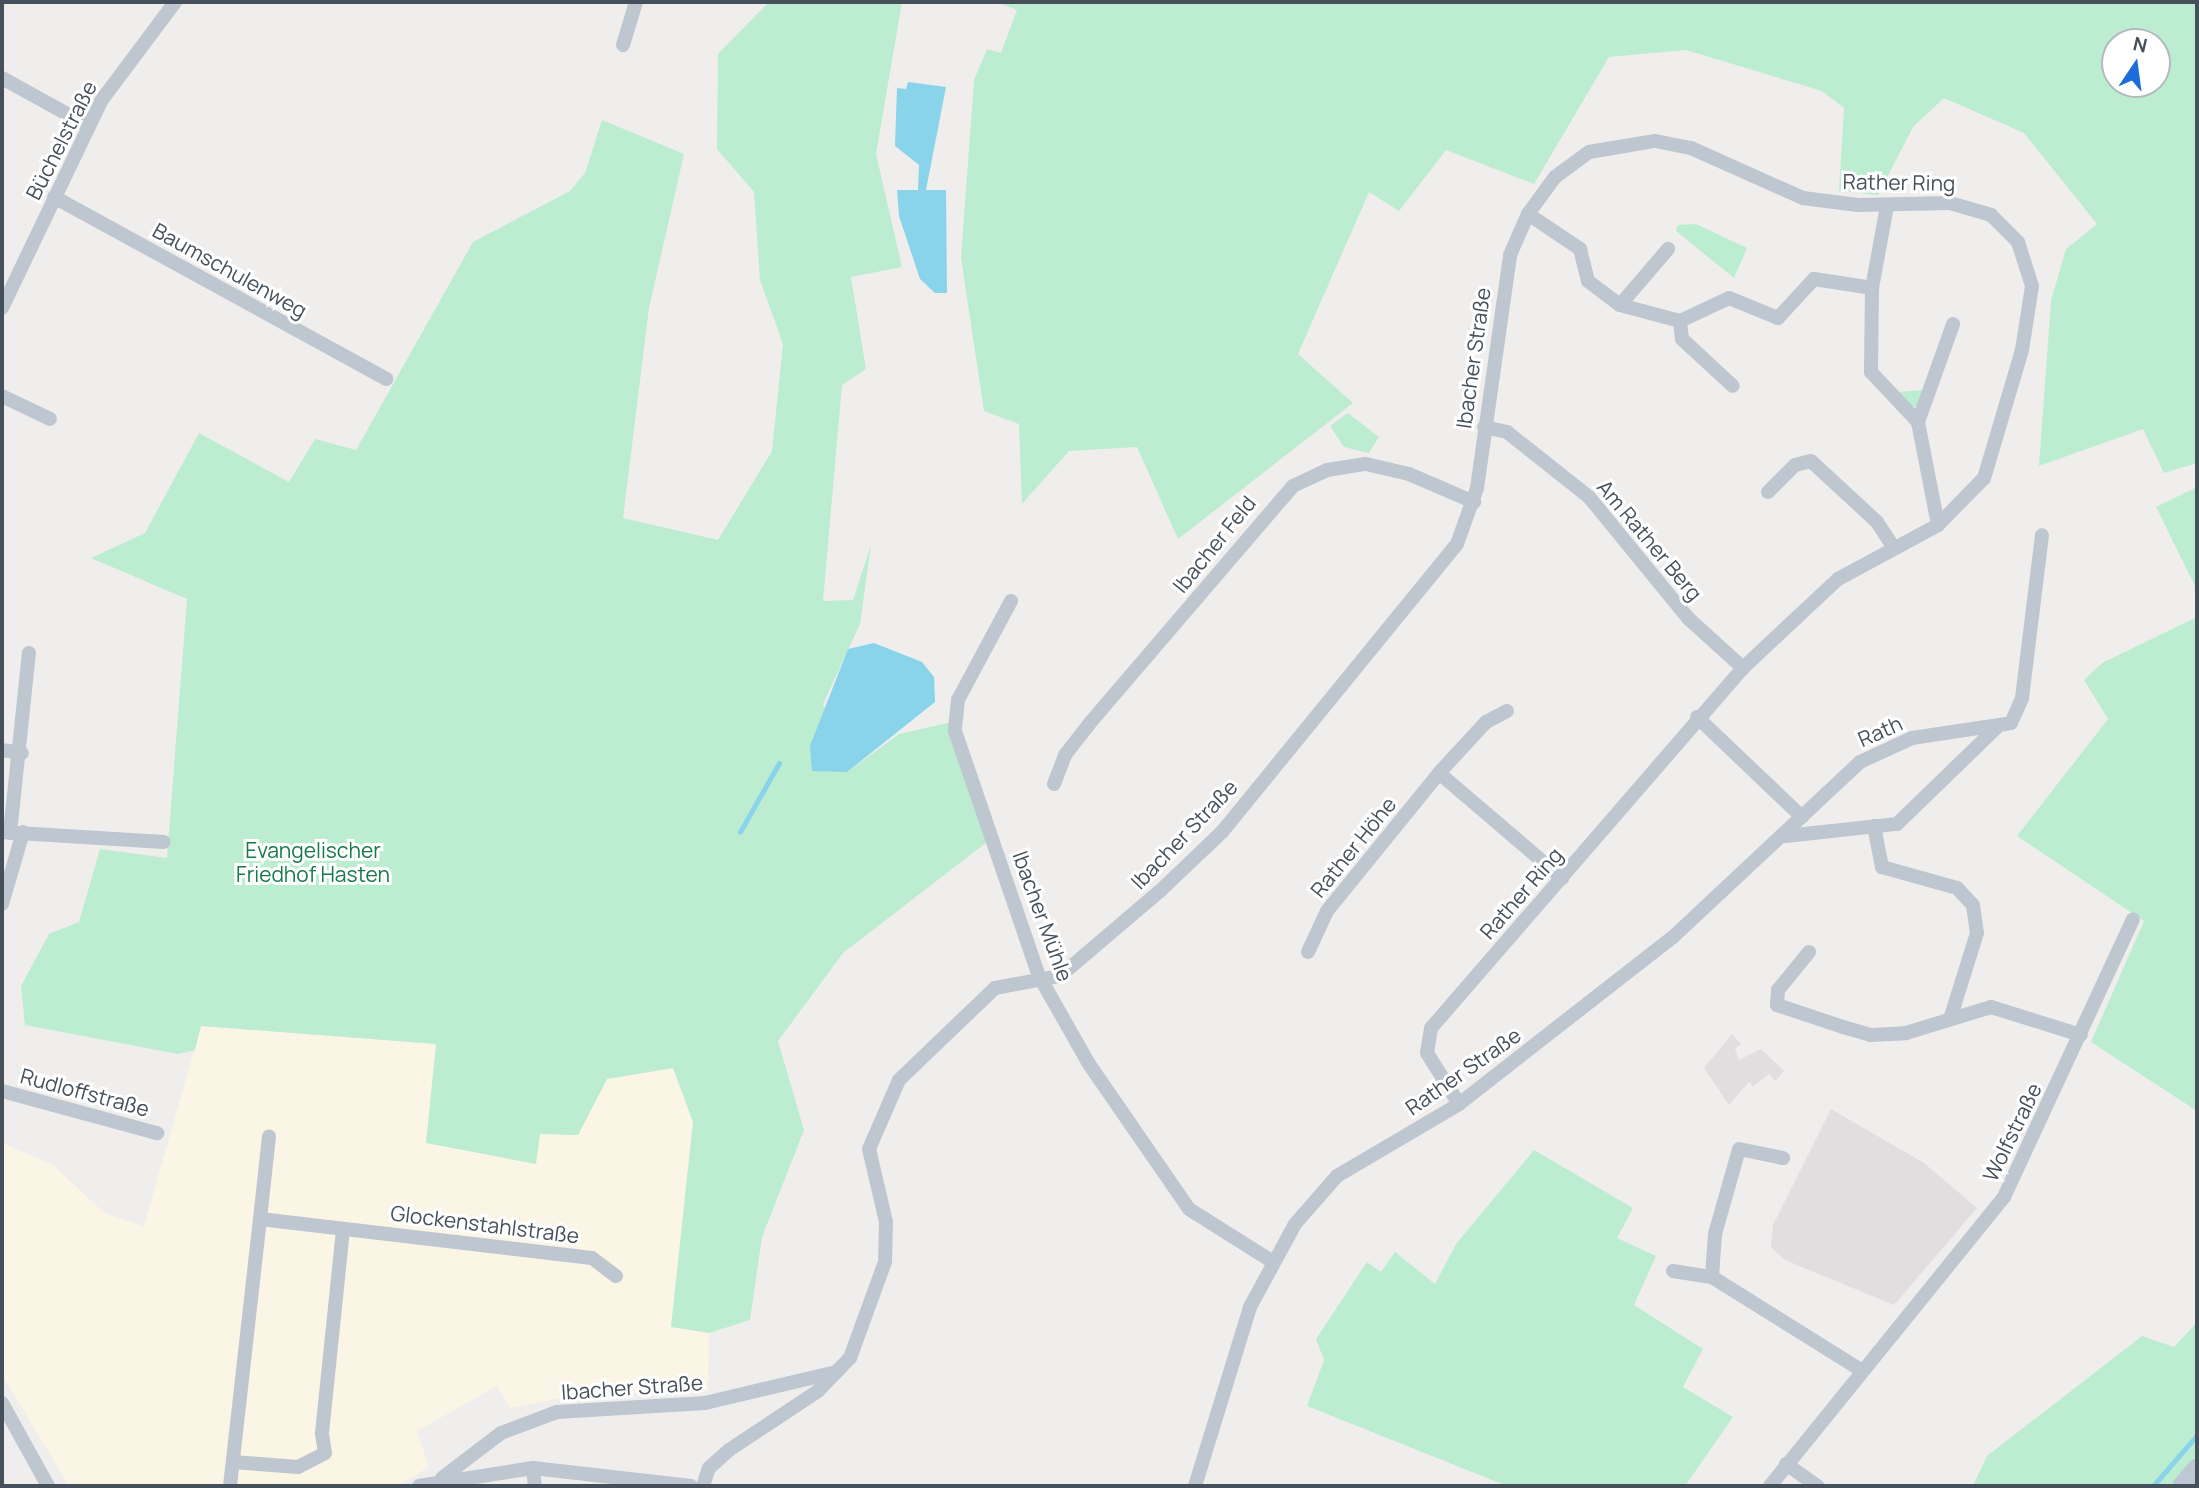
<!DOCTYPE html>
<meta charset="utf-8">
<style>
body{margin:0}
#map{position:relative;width:2199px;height:1488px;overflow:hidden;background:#f0eded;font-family:Manrope,sans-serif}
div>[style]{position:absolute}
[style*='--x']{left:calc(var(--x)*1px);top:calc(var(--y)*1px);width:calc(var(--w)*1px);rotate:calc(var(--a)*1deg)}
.commercial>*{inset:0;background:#fbf5e6}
.education>*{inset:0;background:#e1dedf}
.green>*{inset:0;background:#bcedd0}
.water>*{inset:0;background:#89d4ea}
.stream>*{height:4.5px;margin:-2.25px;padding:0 2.25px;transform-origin:2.25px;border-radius:2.25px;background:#89d4ea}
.minor>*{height:14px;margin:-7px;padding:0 7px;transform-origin:7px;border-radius:7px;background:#bec7cf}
.secondary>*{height:21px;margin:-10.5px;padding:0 10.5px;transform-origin:10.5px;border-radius:10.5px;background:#bec8d4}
span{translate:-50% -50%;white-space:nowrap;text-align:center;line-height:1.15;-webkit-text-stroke:6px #fff;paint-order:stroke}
.street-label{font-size:21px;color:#46505a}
.park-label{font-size:21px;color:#187a4b}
.frame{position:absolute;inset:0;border:4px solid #46505a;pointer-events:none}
.north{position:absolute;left:2101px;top:28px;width:70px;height:70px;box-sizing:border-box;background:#fff;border:2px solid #b5b9bd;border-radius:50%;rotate:13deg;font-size:19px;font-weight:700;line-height:28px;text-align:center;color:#46505a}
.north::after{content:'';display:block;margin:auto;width:24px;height:32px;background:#1c6cdb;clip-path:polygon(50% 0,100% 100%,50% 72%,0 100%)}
</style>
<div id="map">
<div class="commercial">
<i style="clip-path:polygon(201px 1026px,436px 1044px,535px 1164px,540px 1134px,578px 1135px,607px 1079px,673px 1068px,693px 1122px,671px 1327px,709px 1333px,708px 1391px,575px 1395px,510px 1408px,497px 1386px,417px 1431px,429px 1467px,398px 1486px,69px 1486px,2px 1375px,2px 1143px,52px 1164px,104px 1213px,144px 1226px)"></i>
</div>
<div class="education">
<i style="clip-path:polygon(1732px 1034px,1741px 1044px,1735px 1049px,1739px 1060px,1761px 1049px,1784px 1071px,1775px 1081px,1769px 1074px,1753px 1087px,1749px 1082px,1729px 1105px,1704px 1068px)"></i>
<i style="clip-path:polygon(1831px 1109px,1924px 1163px,1977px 1208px,1894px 1305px,1785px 1260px,1771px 1247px,1773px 1225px)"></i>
</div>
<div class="green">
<i style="clip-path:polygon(769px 2px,902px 2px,876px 154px,902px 267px,851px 277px,866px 369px,842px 385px,823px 601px,853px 600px,871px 545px,860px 624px,823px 704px,847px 772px,899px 734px,952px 722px,987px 842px,843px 953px,778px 1041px,804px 1130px,762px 1237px,750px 1320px,709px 1333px,671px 1327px,693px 1122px,673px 1068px,607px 1079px,578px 1135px,540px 1134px,536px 1164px,426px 1143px,436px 1044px,201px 1026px,195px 1050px,178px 1054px,25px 1025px,21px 986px,49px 934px,79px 922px,100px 849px,167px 858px,187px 599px,91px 558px,145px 533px,199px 433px,289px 482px,315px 439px,356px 450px,473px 242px,570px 191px,585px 173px,602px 120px,684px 154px,649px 308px,623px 518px,718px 540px,772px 451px,783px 344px,760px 280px,754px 192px,717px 149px,718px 54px)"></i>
<i style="clip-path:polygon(evenodd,996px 2px,2197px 2px,2197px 463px,2164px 473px,2143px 429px,2039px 466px,2051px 301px,2066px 249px,2097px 224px,2024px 133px,1944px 98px,1913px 127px,1878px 195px,1839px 191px,1844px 108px,1822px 91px,1686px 50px,1609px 57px,1534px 184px,1446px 150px,1399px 211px,1369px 192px,1298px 354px,1353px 403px,1178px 539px,1137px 447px,1069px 451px,1022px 504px,1019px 424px,984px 411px,961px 258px,974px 80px,987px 49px,1001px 53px,1017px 10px,996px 2px,2115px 42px,2157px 42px,2157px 84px,2115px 84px,2115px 42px)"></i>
<i style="clip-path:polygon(1696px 224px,1747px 248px,1734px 278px,1676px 231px,1678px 225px)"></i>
<i style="clip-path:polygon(1923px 390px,1923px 405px,1910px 408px,1897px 392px)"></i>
<i style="clip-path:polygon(1348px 413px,1379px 437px,1369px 453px,1344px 447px,1330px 426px)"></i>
<i style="clip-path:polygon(2197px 487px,2197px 590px,2156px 507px)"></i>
<i style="clip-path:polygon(2197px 617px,2197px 1111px,2091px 1042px,2144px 921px,2017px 836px,2108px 719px,2084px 680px,2102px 663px)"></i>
<i style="clip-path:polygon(1534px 1150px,1633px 1208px,1617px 1238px,1656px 1256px,1634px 1305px,1703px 1349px,1683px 1387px,1733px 1417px,1685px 1486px,1507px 1486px,1307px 1406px,1324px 1360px,1316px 1339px,1367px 1262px,1381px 1272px,1395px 1252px,1435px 1284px,1456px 1244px)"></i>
<i style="clip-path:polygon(2197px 1322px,2197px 1455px,2170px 1486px,1973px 1486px,1987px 1456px,2142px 1336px,2174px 1347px)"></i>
</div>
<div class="water">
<i style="clip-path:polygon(908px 82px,946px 87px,926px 190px,946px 190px,947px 293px,935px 293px,920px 279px,899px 216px,897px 190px,918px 190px,919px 165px,895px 146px,897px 88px,906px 89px)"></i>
<i style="clip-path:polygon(874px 643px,922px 662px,934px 677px,935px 702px,847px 772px,812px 771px,810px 746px,848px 649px)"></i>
</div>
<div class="stream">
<i style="--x:740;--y:832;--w:79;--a:-60.5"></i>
<i style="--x:2153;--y:1486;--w:67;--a:-49.2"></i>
</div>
<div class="minor">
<i style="--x:623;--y:45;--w:45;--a:-73.2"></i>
<i style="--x:2;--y:78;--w:99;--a:28.9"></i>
<i style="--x:54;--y:197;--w:379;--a:28.7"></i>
<i style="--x:1528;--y:214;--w:63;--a:33.9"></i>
<i style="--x:1580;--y:249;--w:33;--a:76"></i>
<i style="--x:1588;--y:281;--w:40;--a:37"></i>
<i style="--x:1620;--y:305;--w:74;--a:-49.4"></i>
<i style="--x:1872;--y:288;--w:84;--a:90.7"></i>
<i style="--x:1871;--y:372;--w:69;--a:46.8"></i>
<i style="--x:1918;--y:422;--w:105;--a:79"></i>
<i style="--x:1620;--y:305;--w:62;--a:14.9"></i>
<i style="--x:1680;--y:321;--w:54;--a:-25.1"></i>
<i style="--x:1729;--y:298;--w:53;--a:22.2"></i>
<i style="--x:1778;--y:318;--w:53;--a:-47.3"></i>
<i style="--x:1814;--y:279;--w:59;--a:8.8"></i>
<i style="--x:1872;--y:288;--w:83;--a:-79.6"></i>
<i style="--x:2;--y:308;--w:229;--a:-64.4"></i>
<i style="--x:101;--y:101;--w:124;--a:-53.2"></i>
<i style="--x:1680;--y:321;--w:18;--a:84"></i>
<i style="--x:1682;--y:339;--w:69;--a:42.7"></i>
<i style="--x:2;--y:396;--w:53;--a:25.6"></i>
<i style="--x:1918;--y:422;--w:104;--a:-70.3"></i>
<i style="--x:1484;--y:427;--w:24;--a:12"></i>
<i style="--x:1507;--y:432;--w:105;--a:38.4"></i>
<i style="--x:1589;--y:497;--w:158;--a:50.7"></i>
<i style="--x:1689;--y:619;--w:73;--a:42.2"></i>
<i style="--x:1768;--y:492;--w:38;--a:-45"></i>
<i style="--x:1795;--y:465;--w:16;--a:-14"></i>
<i style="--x:1811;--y:461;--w:90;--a:42.7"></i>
<i style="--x:1877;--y:522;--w:30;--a:57"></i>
<i style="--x:1011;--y:601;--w:112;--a:118.2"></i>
<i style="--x:958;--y:700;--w:31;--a:96"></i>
<i style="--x:955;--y:731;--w:257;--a:71.1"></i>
<i style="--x:1038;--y:974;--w:103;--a:60.5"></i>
<i style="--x:1089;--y:1064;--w:176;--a:55.4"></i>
<i style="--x:1189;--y:1209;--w:99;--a:32.2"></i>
<i style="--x:1507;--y:711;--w:24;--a:152"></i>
<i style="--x:1486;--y:722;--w:69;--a:132.7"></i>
<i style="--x:1439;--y:773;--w:162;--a:40.5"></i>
<i style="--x:1697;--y:717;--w:145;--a:43.6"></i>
<i style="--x:2;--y:750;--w:20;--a:9"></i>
<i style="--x:1054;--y:784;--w:31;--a:-69"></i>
<i style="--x:1065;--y:755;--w:39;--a:-52"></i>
<i style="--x:1089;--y:724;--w:313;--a:-49.4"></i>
<i style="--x:1293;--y:486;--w:38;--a:-25"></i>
<i style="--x:1327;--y:470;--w:39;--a:-9"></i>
<i style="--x:1366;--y:464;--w:44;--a:13.1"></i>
<i style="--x:1409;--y:474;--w:71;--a:23.3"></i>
<i style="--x:1874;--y:826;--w:42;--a:79"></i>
<i style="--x:1882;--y:867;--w:78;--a:15.6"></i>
<i style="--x:1957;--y:888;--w:23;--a:47"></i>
<i style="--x:1973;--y:905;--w:28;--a:82"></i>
<i style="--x:1977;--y:933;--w:87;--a:107.4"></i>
<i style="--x:2;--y:832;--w:162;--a:3.5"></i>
<i style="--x:10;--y:833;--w:181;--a:-84"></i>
<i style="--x:1786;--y:836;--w:112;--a:-6.2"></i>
<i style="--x:1897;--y:824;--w:138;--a:-44.1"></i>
<i style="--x:2;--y:904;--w:75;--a:-73.7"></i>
<i style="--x:1308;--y:952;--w:45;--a:-65.1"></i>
<i style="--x:1327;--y:911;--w:178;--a:-50.9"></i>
<i style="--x:1809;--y:952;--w:49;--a:129.2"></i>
<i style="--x:1778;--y:990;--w:15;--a:94"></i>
<i style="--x:1777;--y:1005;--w:70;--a:18.4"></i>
<i style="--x:1843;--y:1027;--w:29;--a:16"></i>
<i style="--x:1871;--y:1035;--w:35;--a:-3"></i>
<i style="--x:1906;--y:1033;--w:89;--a:-17"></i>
<i style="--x:1991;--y:1007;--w:94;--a:17.3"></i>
<i style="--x:2;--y:1091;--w:161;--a:15.2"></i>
<i style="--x:260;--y:1219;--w:83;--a:-83.8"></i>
<i style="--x:1673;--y:1271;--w:39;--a:9"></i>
<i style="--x:1712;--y:1277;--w:173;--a:32"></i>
<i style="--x:1712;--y:1277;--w:43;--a:-86"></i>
<i style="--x:1715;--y:1234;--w:88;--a:-74.2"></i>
<i style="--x:1739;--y:1149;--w:45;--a:11.6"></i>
<i style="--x:2;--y:1403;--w:95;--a:61"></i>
<i style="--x:233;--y:1462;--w:65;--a:4.4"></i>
<i style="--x:298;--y:1467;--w:30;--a:-27"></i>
<i style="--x:325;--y:1453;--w:20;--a:-99"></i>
<i style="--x:322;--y:1433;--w:205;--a:-84.1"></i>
<i style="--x:1786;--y:1464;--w:39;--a:35"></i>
<i style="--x:533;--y:1468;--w:18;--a:84"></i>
<i style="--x:442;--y:1478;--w:74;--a:-37.3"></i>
<i style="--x:501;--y:1433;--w:60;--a:-20.6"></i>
<i style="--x:557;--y:1412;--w:148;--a:-3.5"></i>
<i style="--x:705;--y:1403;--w:135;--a:-13.3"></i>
<i style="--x:230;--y:1486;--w:269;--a:-83.6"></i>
<i style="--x:260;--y:1219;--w:334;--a:6.7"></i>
<i style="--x:592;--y:1258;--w:30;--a:37"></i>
<i style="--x:419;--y:1486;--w:115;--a:-9"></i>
<i style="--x:533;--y:1468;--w:159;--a:6.5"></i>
<i style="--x:703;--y:1486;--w:19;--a:-72"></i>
<i style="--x:709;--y:1468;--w:27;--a:-42"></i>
<i style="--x:729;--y:1450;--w:107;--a:-33.5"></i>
<i style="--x:818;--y:1391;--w:46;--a:-45.9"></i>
<i style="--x:850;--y:1358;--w:102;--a:-70"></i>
<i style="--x:885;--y:1262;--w:40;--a:-88.6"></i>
<i style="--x:886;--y:1222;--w:75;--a:-103.1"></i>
<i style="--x:869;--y:1149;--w:75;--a:-66.5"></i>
<i style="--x:899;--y:1080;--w:133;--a:-43.8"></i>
<i style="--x:995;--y:988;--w:66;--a:-10.5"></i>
<i style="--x:1060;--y:976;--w:131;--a:-40.4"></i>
<i style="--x:1160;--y:891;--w:86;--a:-43.6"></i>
<i style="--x:1222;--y:832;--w:372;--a:-50.8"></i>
<i style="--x:1457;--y:544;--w:59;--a:-70.3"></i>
<i style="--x:1477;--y:488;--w:235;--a:-81.9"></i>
<i style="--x:1510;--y:255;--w:45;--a:-66.3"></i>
<i style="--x:1528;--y:214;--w:46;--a:-53.9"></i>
<i style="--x:1555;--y:177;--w:42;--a:-36.3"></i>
<i style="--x:1589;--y:152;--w:67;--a:-9.5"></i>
<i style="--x:1655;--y:141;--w:37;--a:11"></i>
<i style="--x:1691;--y:148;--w:123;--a:24.1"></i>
<i style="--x:1803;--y:198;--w:55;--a:7.3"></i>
<i style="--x:1858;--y:205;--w:92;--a:-1.2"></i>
<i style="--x:1950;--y:203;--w:43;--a:16.3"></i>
<i style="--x:1991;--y:215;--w:38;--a:45"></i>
<i style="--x:2018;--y:242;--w:46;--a:72.3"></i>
<i style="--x:2032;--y:286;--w:65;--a:98.9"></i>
<i style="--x:2022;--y:350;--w:134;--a:106.5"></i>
<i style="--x:1984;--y:478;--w:66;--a:134.4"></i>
<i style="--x:1938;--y:525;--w:114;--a:151.6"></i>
<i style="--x:1838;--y:579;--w:130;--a:136.9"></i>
<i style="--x:1743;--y:668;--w:476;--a:130.9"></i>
<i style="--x:1431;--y:1028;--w:25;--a:99"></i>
<i style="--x:1427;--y:1053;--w:60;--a:57.9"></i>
<i style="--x:1195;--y:1486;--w:187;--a:-72.9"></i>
<i style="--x:1250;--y:1307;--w:94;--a:-61.5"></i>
<i style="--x:1295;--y:1224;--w:64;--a:-48.8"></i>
<i style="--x:1337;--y:1176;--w:142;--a:-30.5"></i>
<i style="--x:1459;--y:1104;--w:271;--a:-38"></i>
<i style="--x:1673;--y:937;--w:256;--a:-43.1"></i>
<i style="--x:1860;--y:762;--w:57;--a:-24.8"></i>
<i style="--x:1912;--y:738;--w:100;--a:-8.6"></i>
<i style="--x:2011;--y:723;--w:27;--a:-66"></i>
<i style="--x:2022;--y:698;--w:164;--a:-83"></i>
<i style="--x:1770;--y:1486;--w:372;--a:-51"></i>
<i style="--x:2004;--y:1197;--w:306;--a:-65.1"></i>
</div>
<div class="secondary">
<i style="--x:2182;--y:1486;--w:23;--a:-50"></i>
</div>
<div class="street-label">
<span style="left:61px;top:140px;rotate:-63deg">Büchelstraße</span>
<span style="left:1899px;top:182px;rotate:1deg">Rather Ring</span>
<span style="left:230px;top:270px;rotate:29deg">Baumschulenweg</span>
<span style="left:1473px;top:358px;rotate:-82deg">Ibacher Straße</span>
<span style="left:1650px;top:540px;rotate:50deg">Am Rather Berg</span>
<span style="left:1214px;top:544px;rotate:-51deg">Ibacher Feld</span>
<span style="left:1880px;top:731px;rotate:-24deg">Rath</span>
<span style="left:1184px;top:834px;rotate:-46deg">Ibacher Straße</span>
<span style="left:1353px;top:847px;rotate:-51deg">Rather Höhe</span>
<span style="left:1521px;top:893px;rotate:-49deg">Rather Ring</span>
<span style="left:1043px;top:916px;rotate:70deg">Ibacher Mühle</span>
<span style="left:1463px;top:1071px;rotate:-35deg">Rather Straße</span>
<span style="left:85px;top:1092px;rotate:15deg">Rudloffstraße</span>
<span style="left:2012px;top:1132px;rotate:-64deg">Wolfstraße</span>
<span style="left:485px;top:1224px;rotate:7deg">Glockenstahlstraße</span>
<span style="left:632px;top:1387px;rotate:-4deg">Ibacher Straße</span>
</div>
<div class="park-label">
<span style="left:313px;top:862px">Evangelischer<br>Friedhof Hasten</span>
</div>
<div class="frame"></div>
<div class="north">N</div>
</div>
